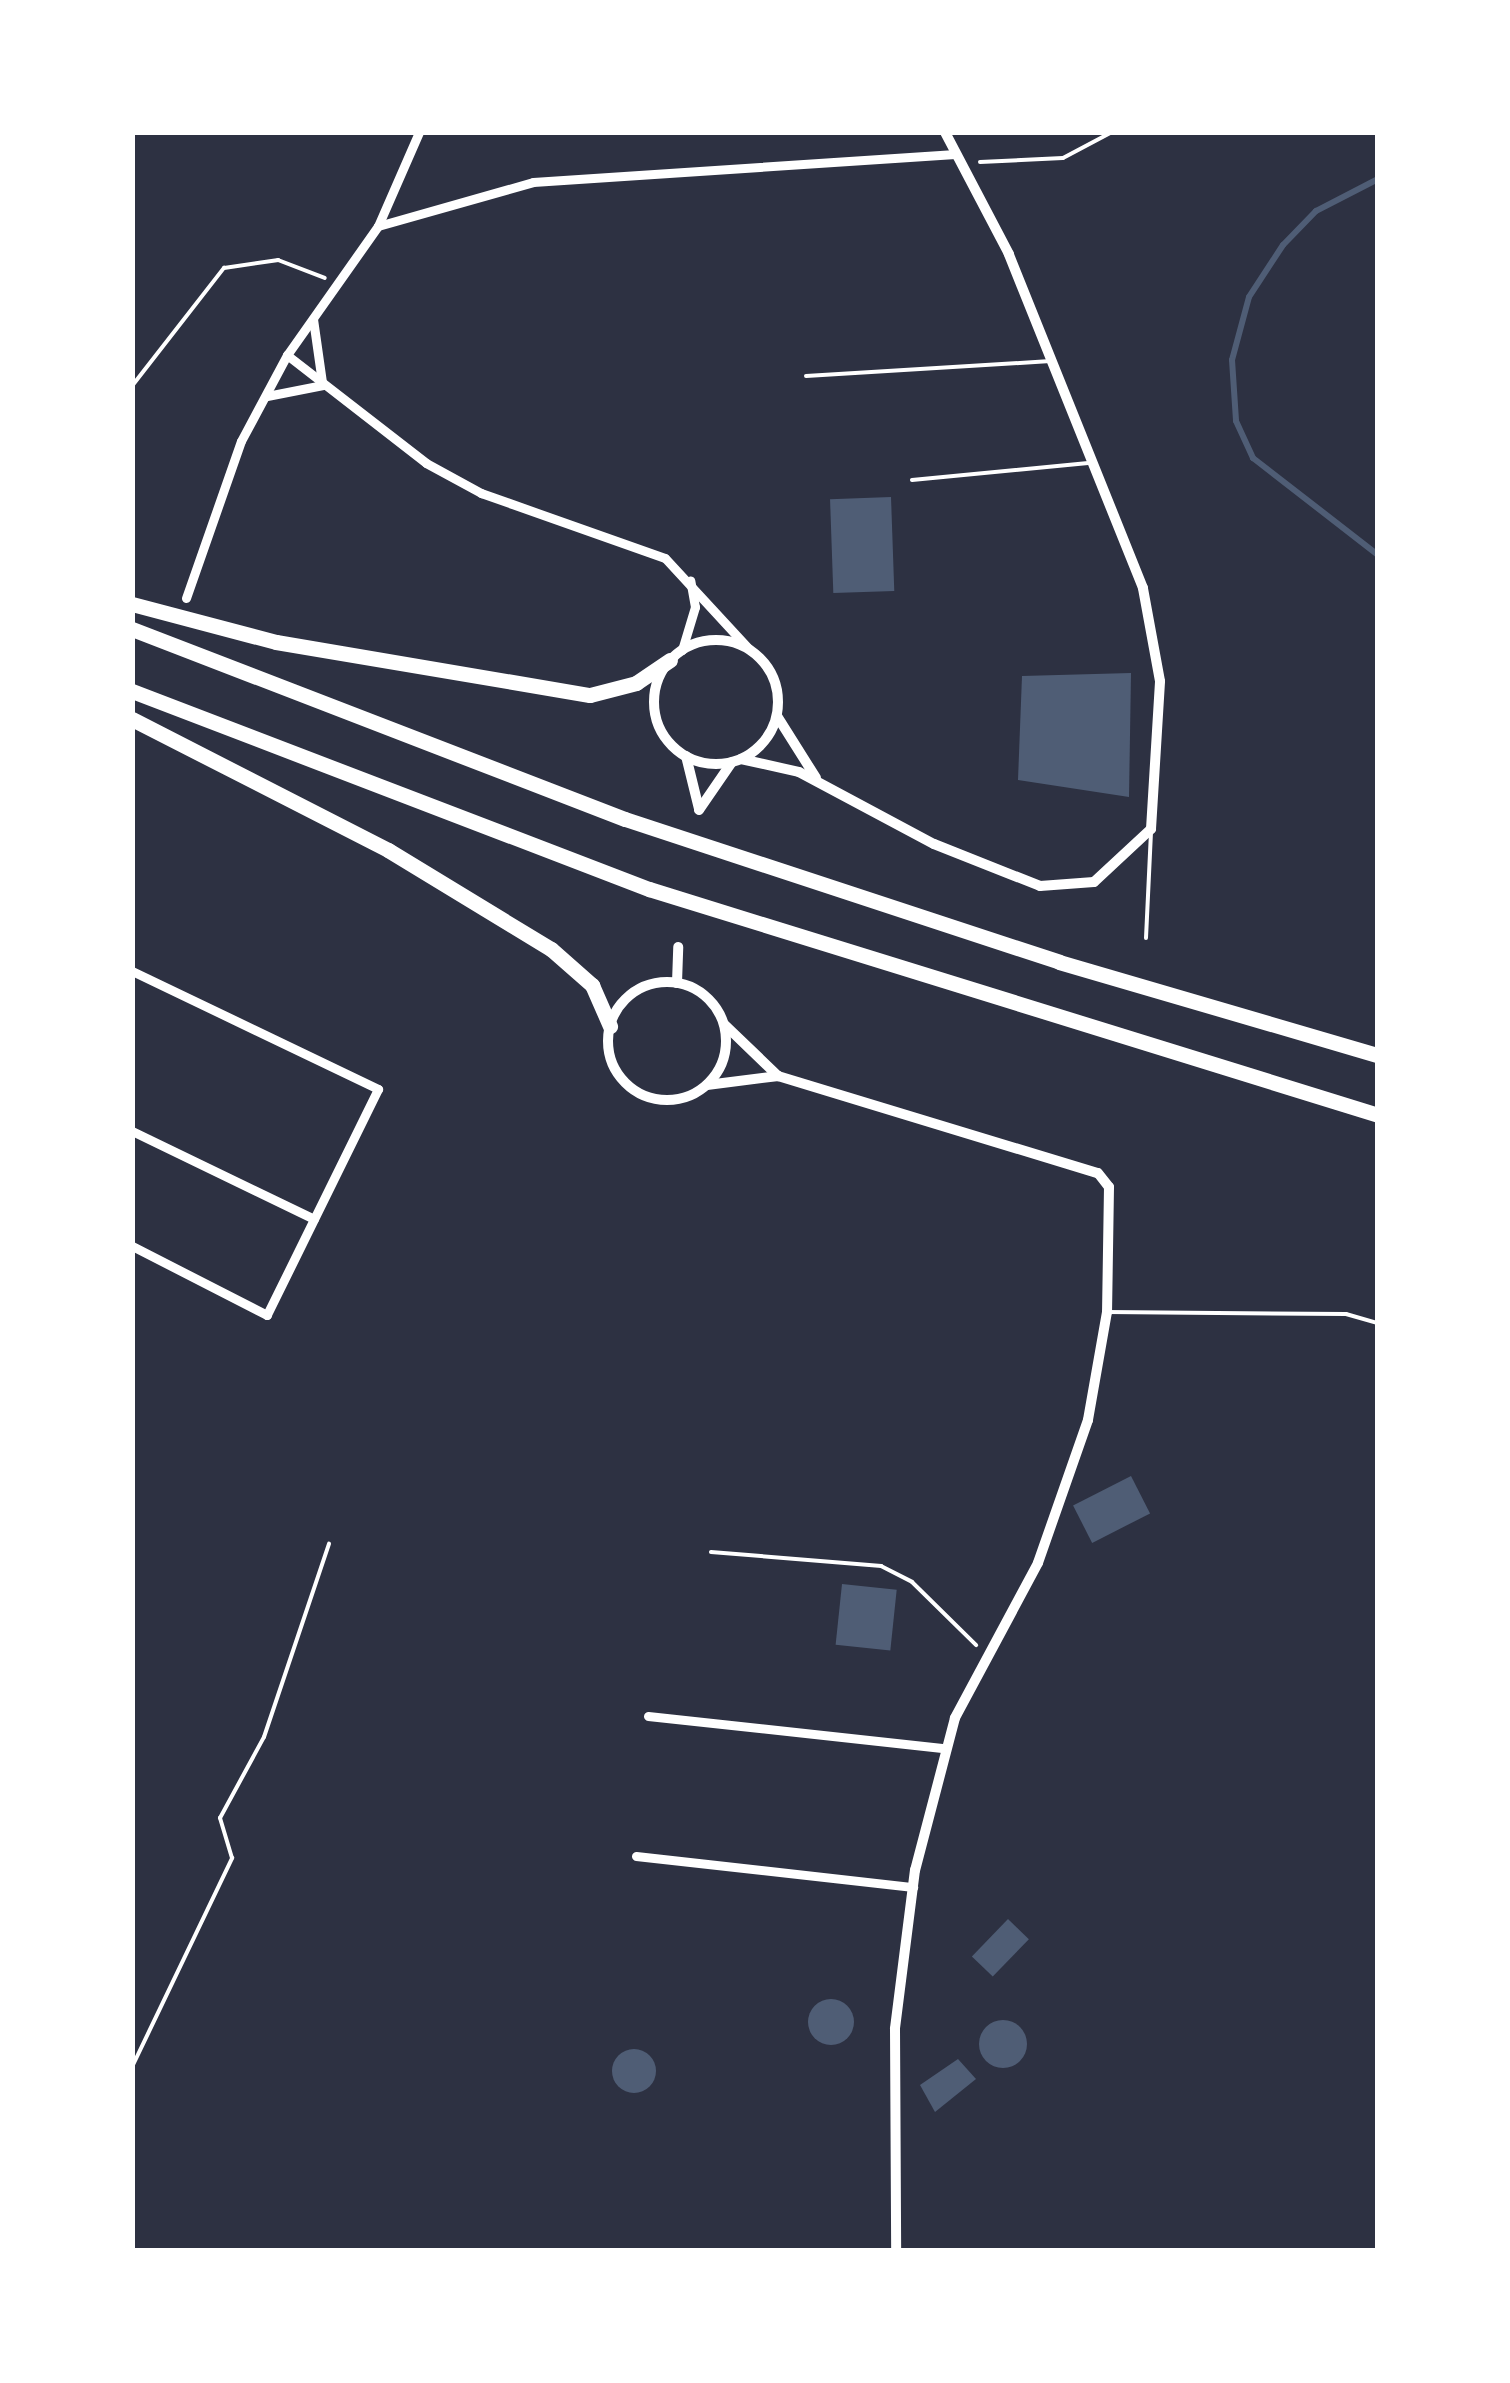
<!DOCTYPE html>
<style>
body{margin:0}
#map{position:relative;width:1510px;height:2383px;overflow:hidden;background:#2d3142;font-family:Spectral,serif}
div>[style]{position:absolute}
[style*='--x']{left:calc(var(--x)*1px);top:calc(var(--y)*1px);width:calc(var(--w)*1px);rotate:calc(var(--a)*1deg)}
.water>*{inset:0;background:#4f5d75;transform-origin:0 0}
.round{border-radius:50%}
.stream>*{height:6px;margin:-3px;padding:0 3px;transform-origin:3px;border-radius:3px;background:#4f5d75}
.path>*{height:4px;margin:-2px;padding:0 2px;transform-origin:2px;border-radius:2px;background:#fff}
.service>*{height:4px;margin:-2px;padding:0 2px;transform-origin:2px;border-radius:2px;background:#fff}
.minor>*{height:9px;margin:-4.5px;padding:0 4.5px;transform-origin:4.5px;border-radius:4.5px;background:#fff}
.tertiary>*{height:10px;margin:-5px;padding:0 5px;transform-origin:5px;border-radius:5px;background:#fff}
.tertiary>.ring{margin:-5px;padding:0;box-sizing:content-box;background:none;border:10px solid #fff;border-radius:50%}
.motorway>*{height:15px;margin:-7.5px;padding:0 7.5px;transform-origin:7.5px;border-radius:7.5px;background:#fff}
span{translate:-50% -50%;white-space:nowrap;text-align:center;line-height:1.15;-webkit-text-stroke:9px #fff;paint-order:stroke}
.frame{position:absolute;inset:0;border:135px solid #fff;pointer-events:none}
</style>
<div id="map">
<div class="water">
<i style="left:891px;top:497px;width:94px;height:61px;rotate:88deg"></i>
<i style="clip-path:polygon(1131px 673px,1129px 797px,1018px 780px,1022px 676px)"></i>
<i style="left:1131px;top:1476px;width:42px;height:65px;rotate:63deg"></i>
<i style="left:842px;top:1584px;width:55px;height:61px;rotate:6deg"></i>
<i style="left:1008px;top:1919px;width:29px;height:52px;rotate:44deg"></i>
<i class="round" style="left:808px;top:1999px;width:46px;height:46px"></i>
<i class="round" style="left:979px;top:2020px;width:48px;height:48px"></i>
<i class="round" style="left:612px;top:2049px;width:44px;height:44px"></i>
<i style="clip-path:polygon(958px 2059px,976px 2079px,935px 2112px,920px 2085px)"></i>
</div>
<div class="stream">
<i style="--x:1378;--y:179;--w:70;--a:152.7"></i>
<i style="--x:1316;--y:211;--w:47;--a:134.1"></i>
<i style="--x:1283;--y:245;--w:62;--a:123.2"></i>
<i style="--x:1249;--y:297;--w:65;--a:105.1"></i>
<i style="--x:1232;--y:360;--w:61;--a:86.2"></i>
<i style="--x:1236;--y:421;--w:41;--a:65.3"></i>
<i style="--x:1253;--y:458;--w:158;--a:37.8"></i>
</div>
<div class="path">
<i style="--x:980;--y:162;--w:83;--a:-2.8"></i>
<i style="--x:1063;--y:158;--w:55;--a:-28"></i>
<i style="--x:132;--y:386;--w:150;--a:-52.1"></i>
<i style="--x:224;--y:268;--w:55;--a:-8.4"></i>
<i style="--x:278;--y:260;--w:50;--a:21"></i>
<i style="--x:711;--y:1552;--w:171;--a:4.7"></i>
<i style="--x:881;--y:1566;--w:35;--a:27"></i>
<i style="--x:912;--y:1582;--w:90;--a:44.5"></i>
</div>
<div class="service">
<i style="--x:806;--y:376;--w:245;--a:-3.5"></i>
<i style="--x:912;--y:480;--w:177;--a:-5.5"></i>
<i style="--x:1146;--y:938;--w:105;--a:-87.3"></i>
<i style="--x:1107;--y:1312;--w:239;--a:0.5"></i>
<i style="--x:1346;--y:1314;--w:33;--a:16"></i>
<i style="--x:132;--y:2067;--w:232;--a:-64.4"></i>
<i style="--x:232;--y:1858;--w:42;--a:-106.7"></i>
<i style="--x:220;--y:1818;--w:92;--a:-61.5"></i>
<i style="--x:264;--y:1737;--w:204;--a:-71.4"></i>
</div>
<div class="minor">
<i style="--x:378;--y:226;--w:161;--a:-15.8"></i>
<i style="--x:533;--y:182;--w:423;--a:-3.8"></i>
<i style="--x:313;--y:319;--w:64;--a:81.9"></i>
<i style="--x:287;--y:355;--w:176;--a:37.8"></i>
<i style="--x:426;--y:463;--w:63;--a:28.6"></i>
<i style="--x:481;--y:493;--w:195;--a:19.5"></i>
<i style="--x:665;--y:558;--w:124;--a:47.3"></i>
<i style="--x:267;--y:396;--w:57;--a:-11.1"></i>
<i style="--x:186;--y:598;--w:166;--a:-70.7"></i>
<i style="--x:241;--y:441;--w:98;--a:-61.9"></i>
<i style="--x:287;--y:355;--w:158;--a:-54.8"></i>
<i style="--x:378;--y:226;--w:103;--a:-66.4"></i>
<i style="--x:682;--y:650;--w:45;--a:-73.2"></i>
<i style="--x:695;--y:607;--w:27;--a:-100"></i>
<i style="--x:132;--y:971;--w:273;--a:25.6"></i>
<i style="--x:378;--y:1089;--w:252;--a:116.2"></i>
<i style="--x:267;--y:1315;--w:152;--a:-152.9"></i>
<i style="--x:132;--y:1131;--w:202;--a:25.8"></i>
<i style="--x:648;--y:1716;--w:298;--a:6.2"></i>
<i style="--x:636;--y:1856;--w:279;--a:6.4"></i>
</div>
<div class="tertiary">
<i class="ring" style="left:654px;top:640px;width:114px;height:114px"></i>
<i style="--x:777;--y:716;--w:73;--a:57.8"></i>
<i style="--x:686;--y:756;--w:55;--a:76.2"></i>
<i style="--x:741;--y:759;--w:59;--a:12.6"></i>
<i style="--x:799;--y:772;--w:153;--a:28.1"></i>
<i style="--x:934;--y:844;--w:114;--a:21.6"></i>
<i style="--x:1040;--y:886;--w:54;--a:-4.2"></i>
<i style="--x:1094;--y:882;--w:78;--a:-42.9"></i>
<i style="--x:1151;--y:829;--w:148;--a:-86.5"></i>
<i style="--x:1160;--y:681;--w:95;--a:-100.4"></i>
<i style="--x:1143;--y:588;--w:360;--a:-111.9"></i>
<i style="--x:1009;--y:254;--w:138;--a:-117.7"></i>
<i style="--x:699;--y:810;--w:58;--a:-55.5"></i>
<i class="ring" style="left:608px;top:982px;width:108px;height:108px"></i>
<i style="--x:677;--y:983;--w:36;--a:-88"></i>
<i style="--x:725;--y:1025;--w:74;--a:43.9"></i>
<i style="--x:707;--y:1085;--w:72;--a:-7.2"></i>
<i style="--x:778;--y:1076;--w:334;--a:16.9"></i>
<i style="--x:1098;--y:1173;--w:18;--a:52"></i>
<i style="--x:1109;--y:1187;--w:125;--a:90.9"></i>
<i style="--x:1107;--y:1312;--w:110;--a:100"></i>
<i style="--x:1088;--y:1420;--w:151;--a:109.3"></i>
<i style="--x:1038;--y:1563;--w:176;--a:118.2"></i>
<i style="--x:955;--y:1718;--w:157;--a:104.7"></i>
<i style="--x:915;--y:1870;--w:160;--a:97.2"></i>
<i style="--x:895;--y:2029;--w:221;--a:89.7"></i>
</div>
<div class="motorway">
<i style="--x:132;--y:604;--w:149;--a:14.8"></i>
<i style="--x:276;--y:642;--w:318;--a:9.6"></i>
<i style="--x:590;--y:695;--w:48;--a:-14.6"></i>
<i style="--x:636;--y:683;--w:41;--a:-34.1"></i>
<i style="--x:132;--y:629;--w:528;--a:21.08"></i>
<i style="--x:625;--y:819;--w:457;--a:18.2"></i>
<i style="--x:1059;--y:962;--w:332;--a:16.3"></i>
<i style="--x:132;--y:691;--w:554;--a:20.96"></i>
<i style="--x:649;--y:889;--w:763;--a:17.22"></i>
<i style="--x:132;--y:719;--w:288;--a:27.1"></i>
<i style="--x:388;--y:850;--w:191;--a:31.3"></i>
<i style="--x:551;--y:949;--w:55;--a:41.3"></i>
<i style="--x:592;--y:985;--w:45;--a:66.3"></i>
</div>
<div class="frame"></div>
</div>
